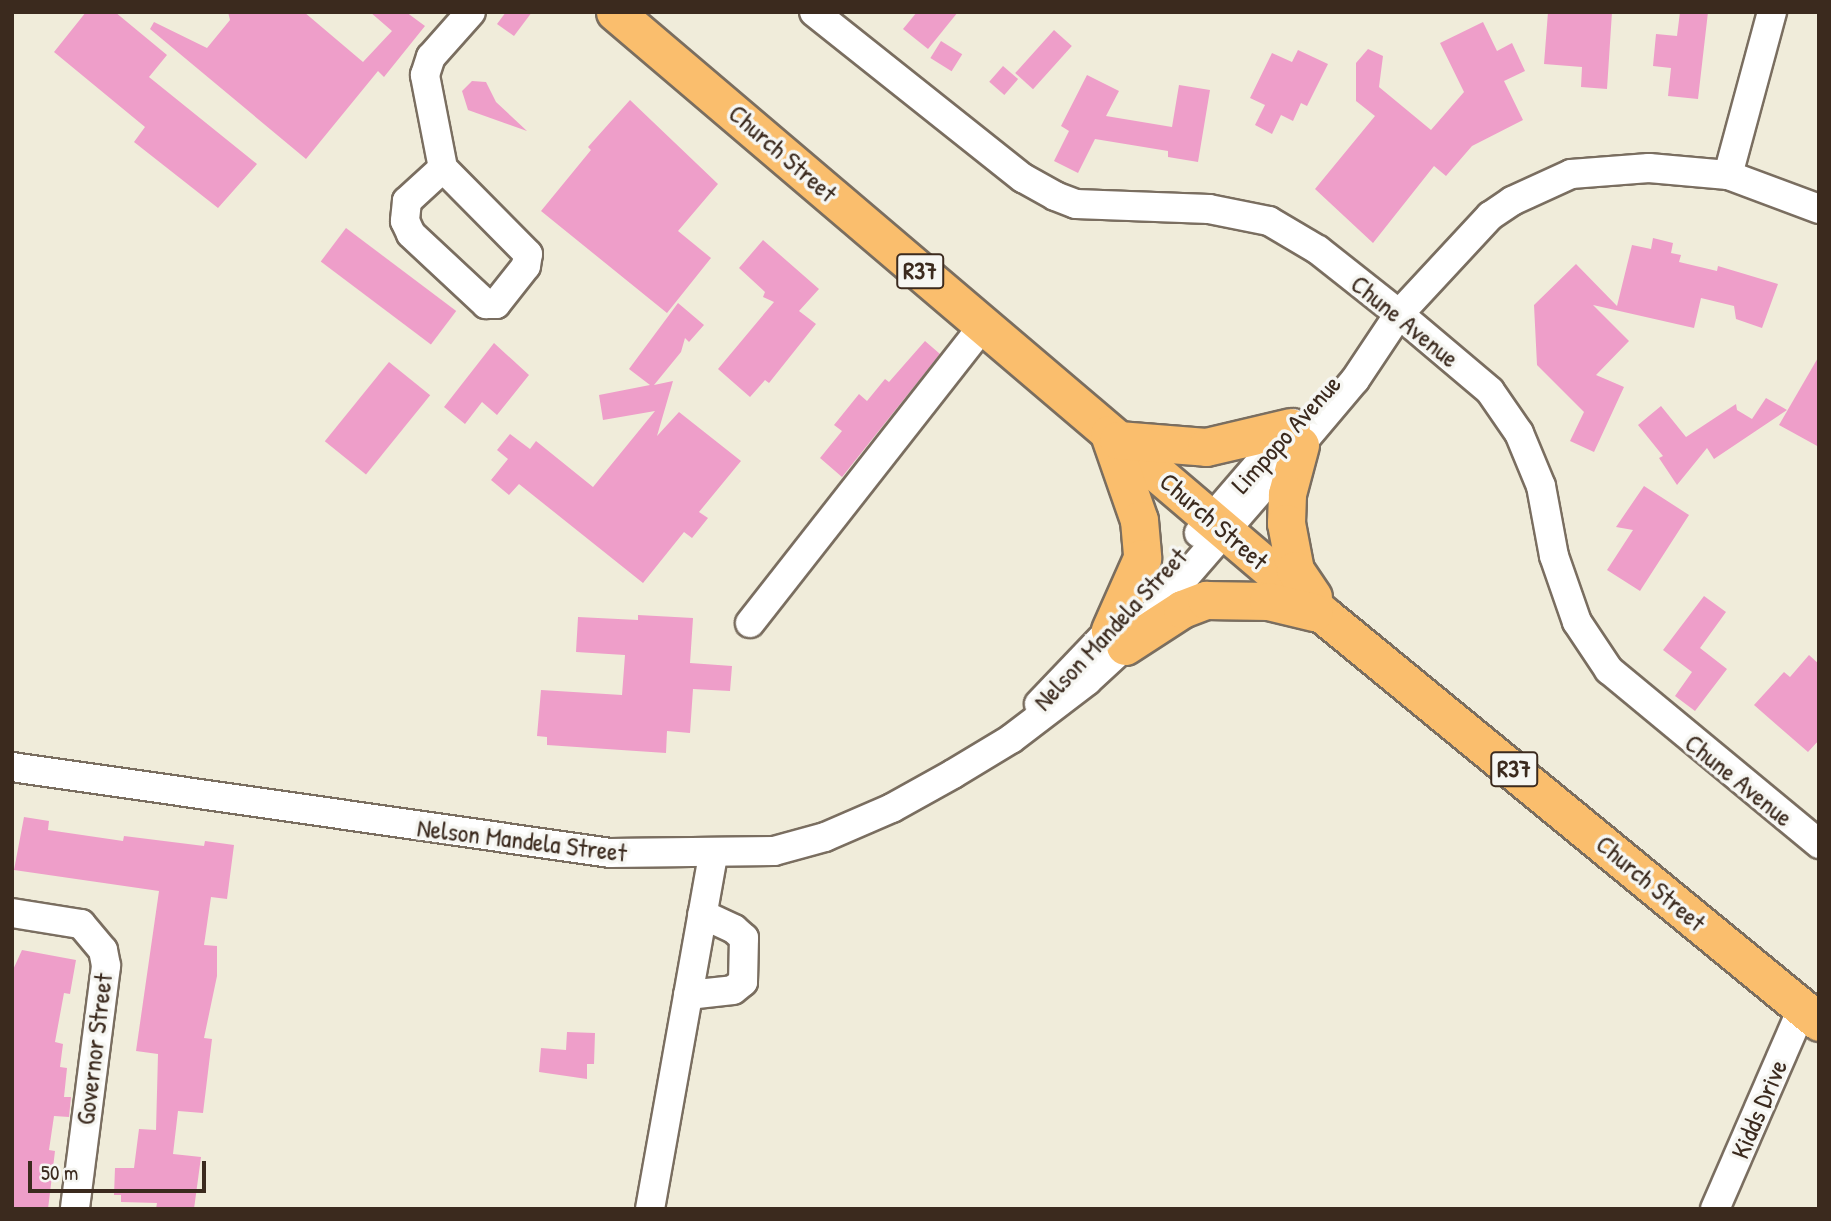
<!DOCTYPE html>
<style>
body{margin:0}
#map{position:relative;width:1831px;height:1221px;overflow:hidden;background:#f0ecda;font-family:"Patrick Hand",sans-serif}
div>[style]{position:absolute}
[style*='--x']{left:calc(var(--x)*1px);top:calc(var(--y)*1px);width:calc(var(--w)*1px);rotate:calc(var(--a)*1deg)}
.building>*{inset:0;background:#ee9ec9;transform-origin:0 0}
.roads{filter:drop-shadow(2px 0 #7a6e60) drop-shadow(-2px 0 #7a6e60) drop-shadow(0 2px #7a6e60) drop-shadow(0 -2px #7a6e60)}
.minor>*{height:28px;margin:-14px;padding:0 14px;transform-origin:14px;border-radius:14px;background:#fff}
.major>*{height:37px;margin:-18.5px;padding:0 18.5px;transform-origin:18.5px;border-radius:18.5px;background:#fabe6d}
span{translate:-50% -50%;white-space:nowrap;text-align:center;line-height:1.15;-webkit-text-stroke:7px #f6f6f2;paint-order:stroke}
.shield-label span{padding:2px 5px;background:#f6f6f2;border:2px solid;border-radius:5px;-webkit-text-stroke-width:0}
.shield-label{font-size:24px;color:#3b2a1e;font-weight:700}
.street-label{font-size:26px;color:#3b2a1e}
.frame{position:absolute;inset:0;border:14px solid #3b2a1e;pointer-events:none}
.scale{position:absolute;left:28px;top:1161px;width:178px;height:32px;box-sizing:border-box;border:4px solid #3b2a1e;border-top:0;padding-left:9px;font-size:21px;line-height:24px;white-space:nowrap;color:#3b2a1e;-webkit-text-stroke:5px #f6f6f2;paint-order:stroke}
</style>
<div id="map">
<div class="building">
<i style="clip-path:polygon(86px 12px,115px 12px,167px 55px,149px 77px,257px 164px,218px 208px,134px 142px,145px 127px,54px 52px)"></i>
<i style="clip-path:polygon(228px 12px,304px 12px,363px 62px,392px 31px,370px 12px,406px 12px,425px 26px,384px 77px,378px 71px,306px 159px,150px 29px,154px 22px,207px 48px,230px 20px)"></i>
<i style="clip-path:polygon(506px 12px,532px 12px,514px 36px,497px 24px)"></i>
<i style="clip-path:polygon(917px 12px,958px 12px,928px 49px,903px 29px)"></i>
<i style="clip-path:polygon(1548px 12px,1612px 12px,1607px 89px,1581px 87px,1582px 67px,1544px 64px)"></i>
<i style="clip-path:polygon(1680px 12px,1708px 12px,1698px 99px,1668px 96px,1671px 68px,1653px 66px,1656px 34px,1677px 36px)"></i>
<i style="clip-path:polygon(1483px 22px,1497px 51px,1512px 43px,1525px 71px,1504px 81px,1523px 120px,1472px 146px,1446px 176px,1434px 166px,1373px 243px,1315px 189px,1375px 116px,1356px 101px,1356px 63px,1368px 49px,1383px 56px,1379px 87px,1431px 130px,1464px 92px,1440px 43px)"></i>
<i style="left:1054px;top:30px;width:24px;height:58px;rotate:42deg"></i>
<i style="left:941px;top:41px;width:25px;height:20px;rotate:32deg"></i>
<i style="clip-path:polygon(1298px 50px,1328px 64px,1307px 106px,1301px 103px,1293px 121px,1281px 115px,1272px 134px,1255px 125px,1265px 105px,1250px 98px,1272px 53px,1292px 62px)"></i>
<i style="left:1003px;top:66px;width:20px;height:21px;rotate:41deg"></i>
<i style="clip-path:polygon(1087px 75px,1119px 91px,1106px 116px,1172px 127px,1179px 85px,1210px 90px,1198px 162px,1168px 157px,1168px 151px,1095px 139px,1078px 173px,1054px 161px,1069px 131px,1061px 126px)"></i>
<i style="clip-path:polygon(472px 81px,486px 82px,496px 102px,527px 131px,468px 110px,462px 91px)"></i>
<i style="clip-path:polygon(630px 100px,718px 184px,678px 231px,711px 258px,667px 313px,541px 211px,591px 150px,588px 147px)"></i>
<i style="left:346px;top:228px;width:138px;height:42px;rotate:37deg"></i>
<i style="clip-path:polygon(1653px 238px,1673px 243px,1671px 253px,1681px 255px,1679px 262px,1717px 271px,1718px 266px,1778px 284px,1762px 328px,1736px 319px,1734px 306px,1701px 298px,1694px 328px,1593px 305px,1629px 341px,1596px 375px,1624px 387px,1594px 452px,1570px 441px,1584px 412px,1537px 365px,1534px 305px,1576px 264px,1617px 306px,1632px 245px,1651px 249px)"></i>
<i style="clip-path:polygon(763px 240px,819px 289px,799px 311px,816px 324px,769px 383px,765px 380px,750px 397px,718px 369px,774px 302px,763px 297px,765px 292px,739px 268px)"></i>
<i style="clip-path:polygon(678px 303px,704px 325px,689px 342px,685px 338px,681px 352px,654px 385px,673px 381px,657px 436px,679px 412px,741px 461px,699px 512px,708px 518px,692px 538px,684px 532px,643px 583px,519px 484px,509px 495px,491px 480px,508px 459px,497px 450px,510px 434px,530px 449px,536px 441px,593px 487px,655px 411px,603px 420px,599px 395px,650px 385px,629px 369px)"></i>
<i style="clip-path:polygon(925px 341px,940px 354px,842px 477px,820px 458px,842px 431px,834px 425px,859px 394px,867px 401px,885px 379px,889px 382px)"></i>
<i style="clip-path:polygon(494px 343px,529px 375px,497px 415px,482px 402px,465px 424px,444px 407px)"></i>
<i style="clip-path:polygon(1819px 356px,1819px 447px,1779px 425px)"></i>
<i style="left:389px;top:362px;width:53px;height:102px;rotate:39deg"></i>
<i style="clip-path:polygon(1766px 398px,1787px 410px,1714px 459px,1707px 448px,1677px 485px,1659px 458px,1663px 456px,1638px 425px,1661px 406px,1686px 437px,1736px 404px,1737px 410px,1752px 419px)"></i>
<i style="clip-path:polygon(1644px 486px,1689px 515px,1640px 591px,1607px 570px,1633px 530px,1616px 527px)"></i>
<i style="clip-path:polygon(1704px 596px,1726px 612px,1700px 648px,1727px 669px,1695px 711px,1675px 696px,1692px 672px,1663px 650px)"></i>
<i style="clip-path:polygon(638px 615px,693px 618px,690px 663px,732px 666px,730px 691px,693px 689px,690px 733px,667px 731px,666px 753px,547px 745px,547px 737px,537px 736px,541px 690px,622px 695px,625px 655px,576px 652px,578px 617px,638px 620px)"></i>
<i style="clip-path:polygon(1809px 655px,1819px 664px,1819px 740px,1808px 752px,1754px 705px,1784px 672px,1790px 677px)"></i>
<i style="clip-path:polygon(24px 817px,49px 821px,48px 830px,123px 841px,124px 836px,204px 846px,205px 841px,234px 845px,227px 899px,211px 897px,204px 945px,217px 946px,217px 976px,204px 1038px,212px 1039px,203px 1113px,178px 1111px,173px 1154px,201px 1157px,194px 1209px,156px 1209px,157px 1203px,121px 1202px,121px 1195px,114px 1195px,115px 1168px,134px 1168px,139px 1129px,156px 1130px,158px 1054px,136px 1051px,159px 891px,14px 870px)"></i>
<i style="clip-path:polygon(22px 950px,76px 960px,70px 994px,64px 993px,55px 1042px,63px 1044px,60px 1067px,67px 1068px,64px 1097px,71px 1097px,69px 1117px,54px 1116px,49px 1150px,55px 1151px,48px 1209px,12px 1209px,12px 972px)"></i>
<i style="clip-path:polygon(567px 1032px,595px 1033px,594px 1064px,587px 1064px,587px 1079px,539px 1072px,541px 1048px,566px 1050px)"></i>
</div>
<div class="roads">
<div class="minor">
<i style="--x:814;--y:12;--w:267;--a:38.5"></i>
<i style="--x:1023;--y:178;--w:37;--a:29"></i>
<i style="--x:1055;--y:196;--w:22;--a:21"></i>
<i style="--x:1076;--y:204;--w:133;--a:2.2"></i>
<i style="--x:1209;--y:209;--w:61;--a:11.3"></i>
<i style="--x:1269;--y:221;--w:57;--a:30.6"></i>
<i style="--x:1318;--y:250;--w:103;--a:38.3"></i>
<i style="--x:1399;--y:314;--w:119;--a:40.2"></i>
<i style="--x:1490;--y:391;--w:51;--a:55.4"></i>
<i style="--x:1519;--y:433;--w:57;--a:67.5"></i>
<i style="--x:1541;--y:486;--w:71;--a:79.5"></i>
<i style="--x:1554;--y:556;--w:70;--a:70.8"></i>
<i style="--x:1577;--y:622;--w:58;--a:56.3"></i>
<i style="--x:1609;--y:670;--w:273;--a:39.6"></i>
<i style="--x:443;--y:168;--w:49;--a:137.5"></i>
<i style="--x:407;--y:201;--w:20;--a:96"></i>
<i style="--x:405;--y:221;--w:14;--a:65"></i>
<i style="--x:411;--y:234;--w:103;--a:43"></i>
<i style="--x:486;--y:304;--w:10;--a:0"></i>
<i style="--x:496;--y:304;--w:48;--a:-51.7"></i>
<i style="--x:526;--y:266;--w:12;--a:-81"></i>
<i style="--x:528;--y:254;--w:121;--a:-134.7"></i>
<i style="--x:443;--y:168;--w:95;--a:-101"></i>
<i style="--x:425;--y:75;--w:19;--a:-72"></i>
<i style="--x:431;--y:57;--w:60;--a:-48.4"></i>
<i style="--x:1728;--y:175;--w:169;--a:-74.9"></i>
<i style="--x:1199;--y:533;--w:145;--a:-49.2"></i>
<i style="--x:750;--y:623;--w:377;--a:-51.9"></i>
<i style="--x:1039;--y:704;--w:124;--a:-46.3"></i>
<i style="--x:12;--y:767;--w:604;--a:8.18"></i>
<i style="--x:610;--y:853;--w:164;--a:-0.7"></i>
<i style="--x:774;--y:851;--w:53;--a:-15.4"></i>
<i style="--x:825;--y:837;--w:73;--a:-23.4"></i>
<i style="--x:892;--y:808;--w:70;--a:-29.1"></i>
<i style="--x:953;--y:774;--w:68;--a:-31.1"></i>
<i style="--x:1011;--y:739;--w:96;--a:-37.3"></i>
<i style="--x:1087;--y:681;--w:52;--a:-42.6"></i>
<i style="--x:1125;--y:646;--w:267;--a:-49"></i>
<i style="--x:1300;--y:445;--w:85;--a:-49.8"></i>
<i style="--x:1355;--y:380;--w:79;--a:-56.3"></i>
<i style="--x:1399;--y:314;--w:134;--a:-47.1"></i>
<i style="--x:1490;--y:216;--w:27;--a:-34"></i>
<i style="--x:1512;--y:201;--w:65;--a:-24.6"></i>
<i style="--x:1571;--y:174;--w:78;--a:-4.4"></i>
<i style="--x:1649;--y:168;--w:79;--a:5.1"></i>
<i style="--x:1728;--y:175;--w:97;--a:20.5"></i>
<i style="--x:12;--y:913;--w:70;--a:9.1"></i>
<i style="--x:81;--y:924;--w:34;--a:50"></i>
<i style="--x:103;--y:950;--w:16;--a:79"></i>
<i style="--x:106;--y:966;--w:245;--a:97.3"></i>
<i style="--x:688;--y:995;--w:45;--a:-6.3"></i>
<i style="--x:733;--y:990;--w:13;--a:-39"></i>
<i style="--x:743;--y:982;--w:44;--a:-88.7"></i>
<i style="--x:744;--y:938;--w:13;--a:-138"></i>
<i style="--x:734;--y:929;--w:35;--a:-155"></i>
<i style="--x:650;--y:1209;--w:361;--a:-79.9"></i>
<i style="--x:1715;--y:1209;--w:218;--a:-66.5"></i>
</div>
<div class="major">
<i style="--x:615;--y:12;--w:934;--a:40.39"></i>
<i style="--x:1326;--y:617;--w:638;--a:39.4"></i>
<i style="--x:1109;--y:434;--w:91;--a:70.8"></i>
<i style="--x:1139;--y:520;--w:38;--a:85"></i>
<i style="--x:1142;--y:558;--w:79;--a:114"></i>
<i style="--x:1118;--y:440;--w:88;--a:4.5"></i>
<i style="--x:1206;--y:447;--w:87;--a:-13.2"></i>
<i style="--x:1300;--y:445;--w:51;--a:104.9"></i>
<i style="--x:1287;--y:494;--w:29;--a:92"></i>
<i style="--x:1286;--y:523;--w:48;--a:79.2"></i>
<i style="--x:1295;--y:570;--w:32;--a:56"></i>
<i style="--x:1125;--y:646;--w:68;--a:-33"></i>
<i style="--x:1182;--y:609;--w:26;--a:-21"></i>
<i style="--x:1206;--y:600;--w:62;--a:0.9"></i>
<i style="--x:1268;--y:601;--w:47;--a:13.4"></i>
</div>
</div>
<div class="shield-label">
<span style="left:920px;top:271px">R37</span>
<span style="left:1514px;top:769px">R37</span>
</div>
<div class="street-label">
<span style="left:783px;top:153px;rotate:41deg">Church Street</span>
<span style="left:1405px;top:321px;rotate:39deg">Chune Avenue</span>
<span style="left:1286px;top:434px;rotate:-48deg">Limpopo Avenue</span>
<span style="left:1214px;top:521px;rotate:41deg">Church Street</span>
<span style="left:1110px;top:629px;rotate:-47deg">Nelson Mandela Street</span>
<span style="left:1739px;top:780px;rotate:39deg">Chune Avenue</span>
<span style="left:522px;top:840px;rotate:7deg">Nelson Mandela Street</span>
<span style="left:1651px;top:883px;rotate:40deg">Church Street</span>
<span style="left:94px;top:1049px;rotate:-83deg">Governor Street</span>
<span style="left:1759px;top:1109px;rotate:-67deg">Kidds Drive</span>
</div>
<div class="frame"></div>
<div class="scale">50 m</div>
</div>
